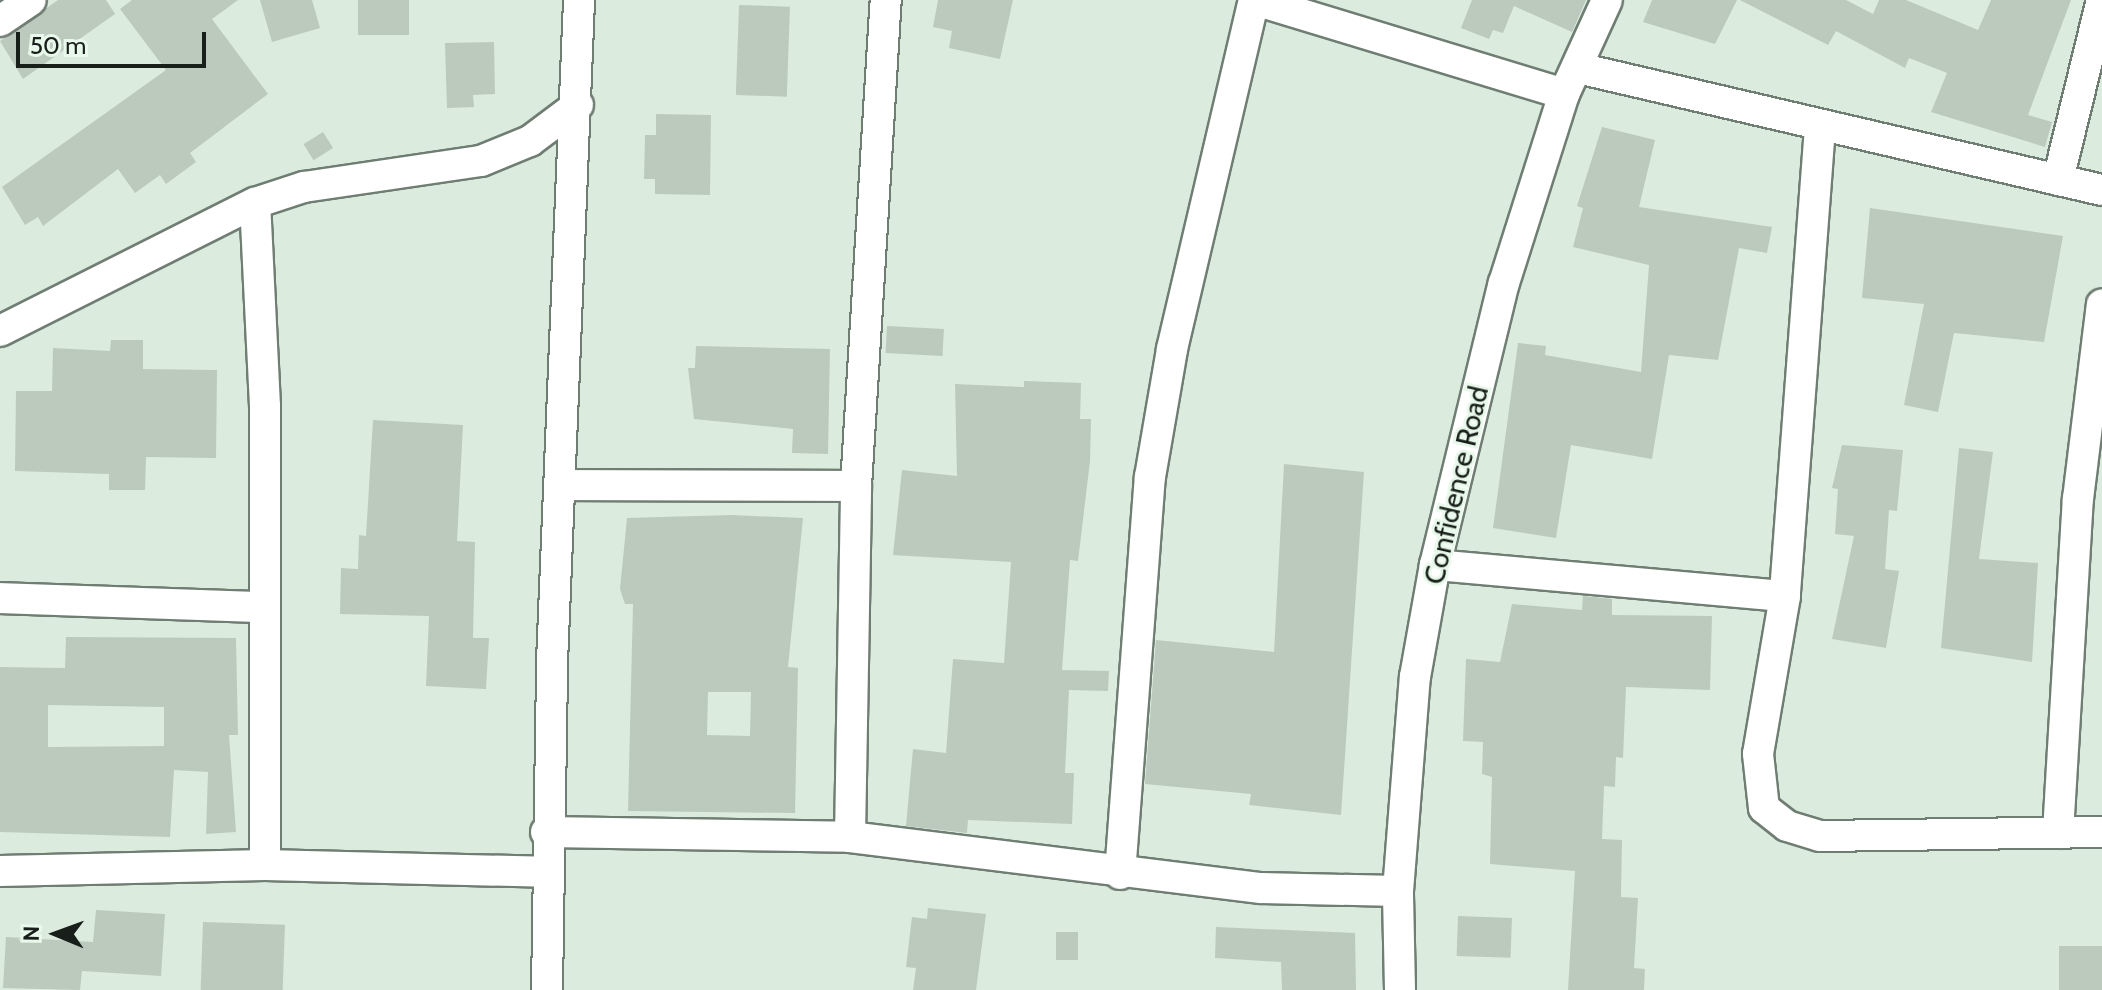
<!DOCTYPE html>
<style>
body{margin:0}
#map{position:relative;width:2102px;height:990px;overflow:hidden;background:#dbebdd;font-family:Cabin,sans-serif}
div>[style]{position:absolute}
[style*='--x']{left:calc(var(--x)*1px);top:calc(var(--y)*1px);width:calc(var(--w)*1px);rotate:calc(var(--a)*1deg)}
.building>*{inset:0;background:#bbcabd;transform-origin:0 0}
.roads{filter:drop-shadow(2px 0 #6f7d72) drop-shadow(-2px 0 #6f7d72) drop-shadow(0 2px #6f7d72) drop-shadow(0 -2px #6f7d72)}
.street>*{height:30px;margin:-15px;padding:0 15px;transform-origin:15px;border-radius:15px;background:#fff}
span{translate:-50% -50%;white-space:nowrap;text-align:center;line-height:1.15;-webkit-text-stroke:6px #e8f8ea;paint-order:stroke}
.street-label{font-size:28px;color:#181e19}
.north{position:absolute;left:16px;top:894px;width:80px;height:80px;-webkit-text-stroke:6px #e8f8ea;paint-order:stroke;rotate:271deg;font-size:22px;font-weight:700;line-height:32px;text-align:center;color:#181e19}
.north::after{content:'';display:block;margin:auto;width:28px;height:36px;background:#181e19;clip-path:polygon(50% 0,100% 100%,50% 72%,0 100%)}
.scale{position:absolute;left:16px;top:32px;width:190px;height:36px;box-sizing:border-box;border:4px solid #181e19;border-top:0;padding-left:10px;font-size:24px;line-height:28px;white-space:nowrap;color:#181e19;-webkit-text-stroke:6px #e8f8ea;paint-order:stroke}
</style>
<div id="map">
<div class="building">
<i style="clip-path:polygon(58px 0,106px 0,115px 14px,23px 79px,0 41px)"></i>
<i style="clip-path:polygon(132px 0,238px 0,212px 19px,268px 94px,190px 153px,196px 162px,166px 184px,160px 175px,135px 193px,118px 169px,43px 226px,38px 217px,25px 225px,2px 187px,166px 70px,120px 9px)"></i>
<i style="clip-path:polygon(260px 0,312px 0,320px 28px,272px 42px)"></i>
<i style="left:358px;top:0;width:51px;height:35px"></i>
<i style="clip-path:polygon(938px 0,1013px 0,1000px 59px,949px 48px,952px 31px,933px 27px)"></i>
<i style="clip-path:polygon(1472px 0,1586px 0,1572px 32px,1514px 6px,1503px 33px,1493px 30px,1489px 39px,1461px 28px)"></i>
<i style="clip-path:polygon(1652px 0,1737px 0,1715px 44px,1643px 22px)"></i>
<i style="clip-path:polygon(1740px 0,1846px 0,1873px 14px,1879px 0,1906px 0,1978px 30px,1991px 0,2071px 0,2028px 115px,2052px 122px,2045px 147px,1931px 112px,1947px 73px,1909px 58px,1905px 68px,1836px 31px,1828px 45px)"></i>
<i style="left:739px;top:5px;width:51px;height:90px;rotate:2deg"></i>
<i style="clip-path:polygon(494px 42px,495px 94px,473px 95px,474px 107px,447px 108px,445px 43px)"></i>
<i style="clip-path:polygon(656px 114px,711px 115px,710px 195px,655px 194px,655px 179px,644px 179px,645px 135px,656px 135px)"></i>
<i style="clip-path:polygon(1602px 127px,1655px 140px,1639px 207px,1772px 227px,1767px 253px,1739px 248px,1718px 360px,1669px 355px,1652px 459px,1571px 445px,1556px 538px,1493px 528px,1518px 343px,1546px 346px,1545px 355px,1641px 372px,1649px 265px,1573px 247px,1583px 208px,1577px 206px)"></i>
<i style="left:323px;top:132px;width:19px;height:23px;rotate:58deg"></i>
<i style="clip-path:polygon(1870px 208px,2063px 236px,2044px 342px,1954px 333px,1938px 412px,1904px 405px,1924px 304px,1862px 298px)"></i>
<i style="left:887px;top:326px;width:57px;height:27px;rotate:3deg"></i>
<i style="clip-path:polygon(111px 340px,143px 340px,143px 369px,217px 370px,216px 458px,146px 457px,145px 490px,109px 490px,109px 474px,15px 471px,16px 391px,52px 391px,53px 348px,110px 351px)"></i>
<i style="clip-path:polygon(696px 346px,830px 349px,828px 454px,792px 453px,793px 429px,694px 419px,688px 368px,695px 368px)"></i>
<i style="clip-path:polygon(1024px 381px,1081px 383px,1080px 419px,1091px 419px,1090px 461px,1078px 561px,1070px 560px,1062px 670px,1109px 671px,1108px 691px,1069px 690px,1065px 773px,1074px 773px,1072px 824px,968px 820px,967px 833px,906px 826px,913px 749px,946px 753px,953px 659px,1004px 663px,1011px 562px,893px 555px,902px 470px,957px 476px,955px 384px,1024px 387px)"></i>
<i style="clip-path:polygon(373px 420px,463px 425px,457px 541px,475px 542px,473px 638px,489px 638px,486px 689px,426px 686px,429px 616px,340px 614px,341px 568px,358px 569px,359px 535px,366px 536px)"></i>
<i style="clip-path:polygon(1842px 445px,1903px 450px,1897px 511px,1889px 510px,1885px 569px,1899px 571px,1886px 648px,1832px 639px,1854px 536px,1835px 534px,1838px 489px,1832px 488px)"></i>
<i style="clip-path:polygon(1959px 448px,1993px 452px,1979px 559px,2038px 563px,2032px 662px,1941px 648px)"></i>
<i style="clip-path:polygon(1284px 464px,1364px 472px,1341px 815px,1249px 805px,1251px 794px,1145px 784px,1156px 640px,1274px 652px)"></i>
<i style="clip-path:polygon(evenodd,731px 515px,803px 518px,788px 667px,798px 668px,795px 813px,628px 811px,633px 604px,625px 604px,620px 589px,627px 518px,731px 515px,708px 692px,751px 692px,750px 736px,707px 735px,708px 692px)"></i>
<i style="clip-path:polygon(1583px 596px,1612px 599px,1612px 615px,1712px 616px,1710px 690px,1626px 687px,1623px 758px,1616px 757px,1615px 787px,1604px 786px,1602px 839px,1622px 840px,1621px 897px,1638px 898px,1634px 968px,1645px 969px,1644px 990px,1568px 990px,1575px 871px,1490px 864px,1492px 777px,1482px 774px,1483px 742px,1463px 741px,1466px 659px,1500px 662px,1512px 604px,1582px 610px)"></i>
<i style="clip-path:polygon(evenodd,66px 637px,236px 638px,238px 735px,229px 735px,236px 832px,206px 834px,208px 772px,174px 770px,170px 837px,0 832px,0 667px,65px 668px,66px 637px,48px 705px,164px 707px,164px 746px,48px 747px,48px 705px)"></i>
<i style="clip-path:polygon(928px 908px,986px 914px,976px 990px,913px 990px,916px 968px,906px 967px,912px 917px,927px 919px)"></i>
<i style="clip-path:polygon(96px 910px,165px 914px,161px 976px,82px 971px,80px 990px,3px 988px,6px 937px,93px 942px)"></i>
<i style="left:1458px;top:916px;width:54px;height:40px;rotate:2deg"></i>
<i style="left:203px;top:922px;width:82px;height:68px;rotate:2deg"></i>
<i style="clip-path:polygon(1216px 927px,1355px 933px,1356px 990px,1282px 990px,1281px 962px,1215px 958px)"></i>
<i style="left:1056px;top:932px;width:22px;height:28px"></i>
<i style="left:2059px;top:946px;width:43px;height:44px"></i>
</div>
<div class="roads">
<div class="street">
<i style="--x:1255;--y:0;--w:323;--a:16.9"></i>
<i style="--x:0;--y:21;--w:37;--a:-34"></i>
<i style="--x:1578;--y:68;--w:538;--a:13.11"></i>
<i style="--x:1820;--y:127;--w:470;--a:94.3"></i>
<i style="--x:1785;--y:596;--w:160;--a:99.7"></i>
<i style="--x:1758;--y:754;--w:54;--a:83.7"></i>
<i style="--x:1764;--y:808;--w:29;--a:38"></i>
<i style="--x:1787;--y:826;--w:34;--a:17"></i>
<i style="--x:1820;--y:836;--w:282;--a:-0.8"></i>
<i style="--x:2058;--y:180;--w:185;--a:-76.3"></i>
<i style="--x:0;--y:331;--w:285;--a:-26.7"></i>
<i style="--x:563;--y:485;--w:293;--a:0.2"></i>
<i style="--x:1435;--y:565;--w:351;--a:5.1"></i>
<i style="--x:0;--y:598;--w:264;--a:2"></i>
<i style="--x:546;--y:832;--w:304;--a:0.9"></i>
<i style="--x:850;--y:837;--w:414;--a:7.1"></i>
<i style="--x:1261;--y:888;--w:137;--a:1.3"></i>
<i style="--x:2058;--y:833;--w:335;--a:-86.6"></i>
<i style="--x:2078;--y:499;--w:196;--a:-83"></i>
<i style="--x:850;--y:837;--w:351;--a:-89"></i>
<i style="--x:856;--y:486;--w:487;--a:-86.5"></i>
<i style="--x:265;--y:865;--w:459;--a:-90"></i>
<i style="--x:265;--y:406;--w:203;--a:-92.8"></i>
<i style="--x:255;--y:203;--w:52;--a:-18.1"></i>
<i style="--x:304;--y:187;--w:179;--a:-8.4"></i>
<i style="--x:481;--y:161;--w:53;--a:-22.2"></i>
<i style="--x:530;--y:141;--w:60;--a:-36.9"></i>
<i style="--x:0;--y:871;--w:265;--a:-1.3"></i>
<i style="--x:265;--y:865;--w:280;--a:1.4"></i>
<i style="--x:1120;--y:874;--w:398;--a:-85.7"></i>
<i style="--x:1150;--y:477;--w:130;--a:-80.2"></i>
<i style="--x:1172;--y:349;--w:359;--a:-76.8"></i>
<i style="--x:547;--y:990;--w:328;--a:-89.1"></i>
<i style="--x:552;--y:662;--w:663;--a:-87.66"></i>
<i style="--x:1400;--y:990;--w:99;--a:-91.2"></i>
<i style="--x:1398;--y:891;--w:215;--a:-85.5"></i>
<i style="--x:1415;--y:677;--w:114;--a:-79.9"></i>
<i style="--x:1435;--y:565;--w:290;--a:-76.3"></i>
<i style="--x:1504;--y:283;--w:198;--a:-72.4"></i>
<i style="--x:1564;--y:94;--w:103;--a:-65.4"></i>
</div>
</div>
<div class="street-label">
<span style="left:1456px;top:485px;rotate:-77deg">Confidence Road</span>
</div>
<div class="north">N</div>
<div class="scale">50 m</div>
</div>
